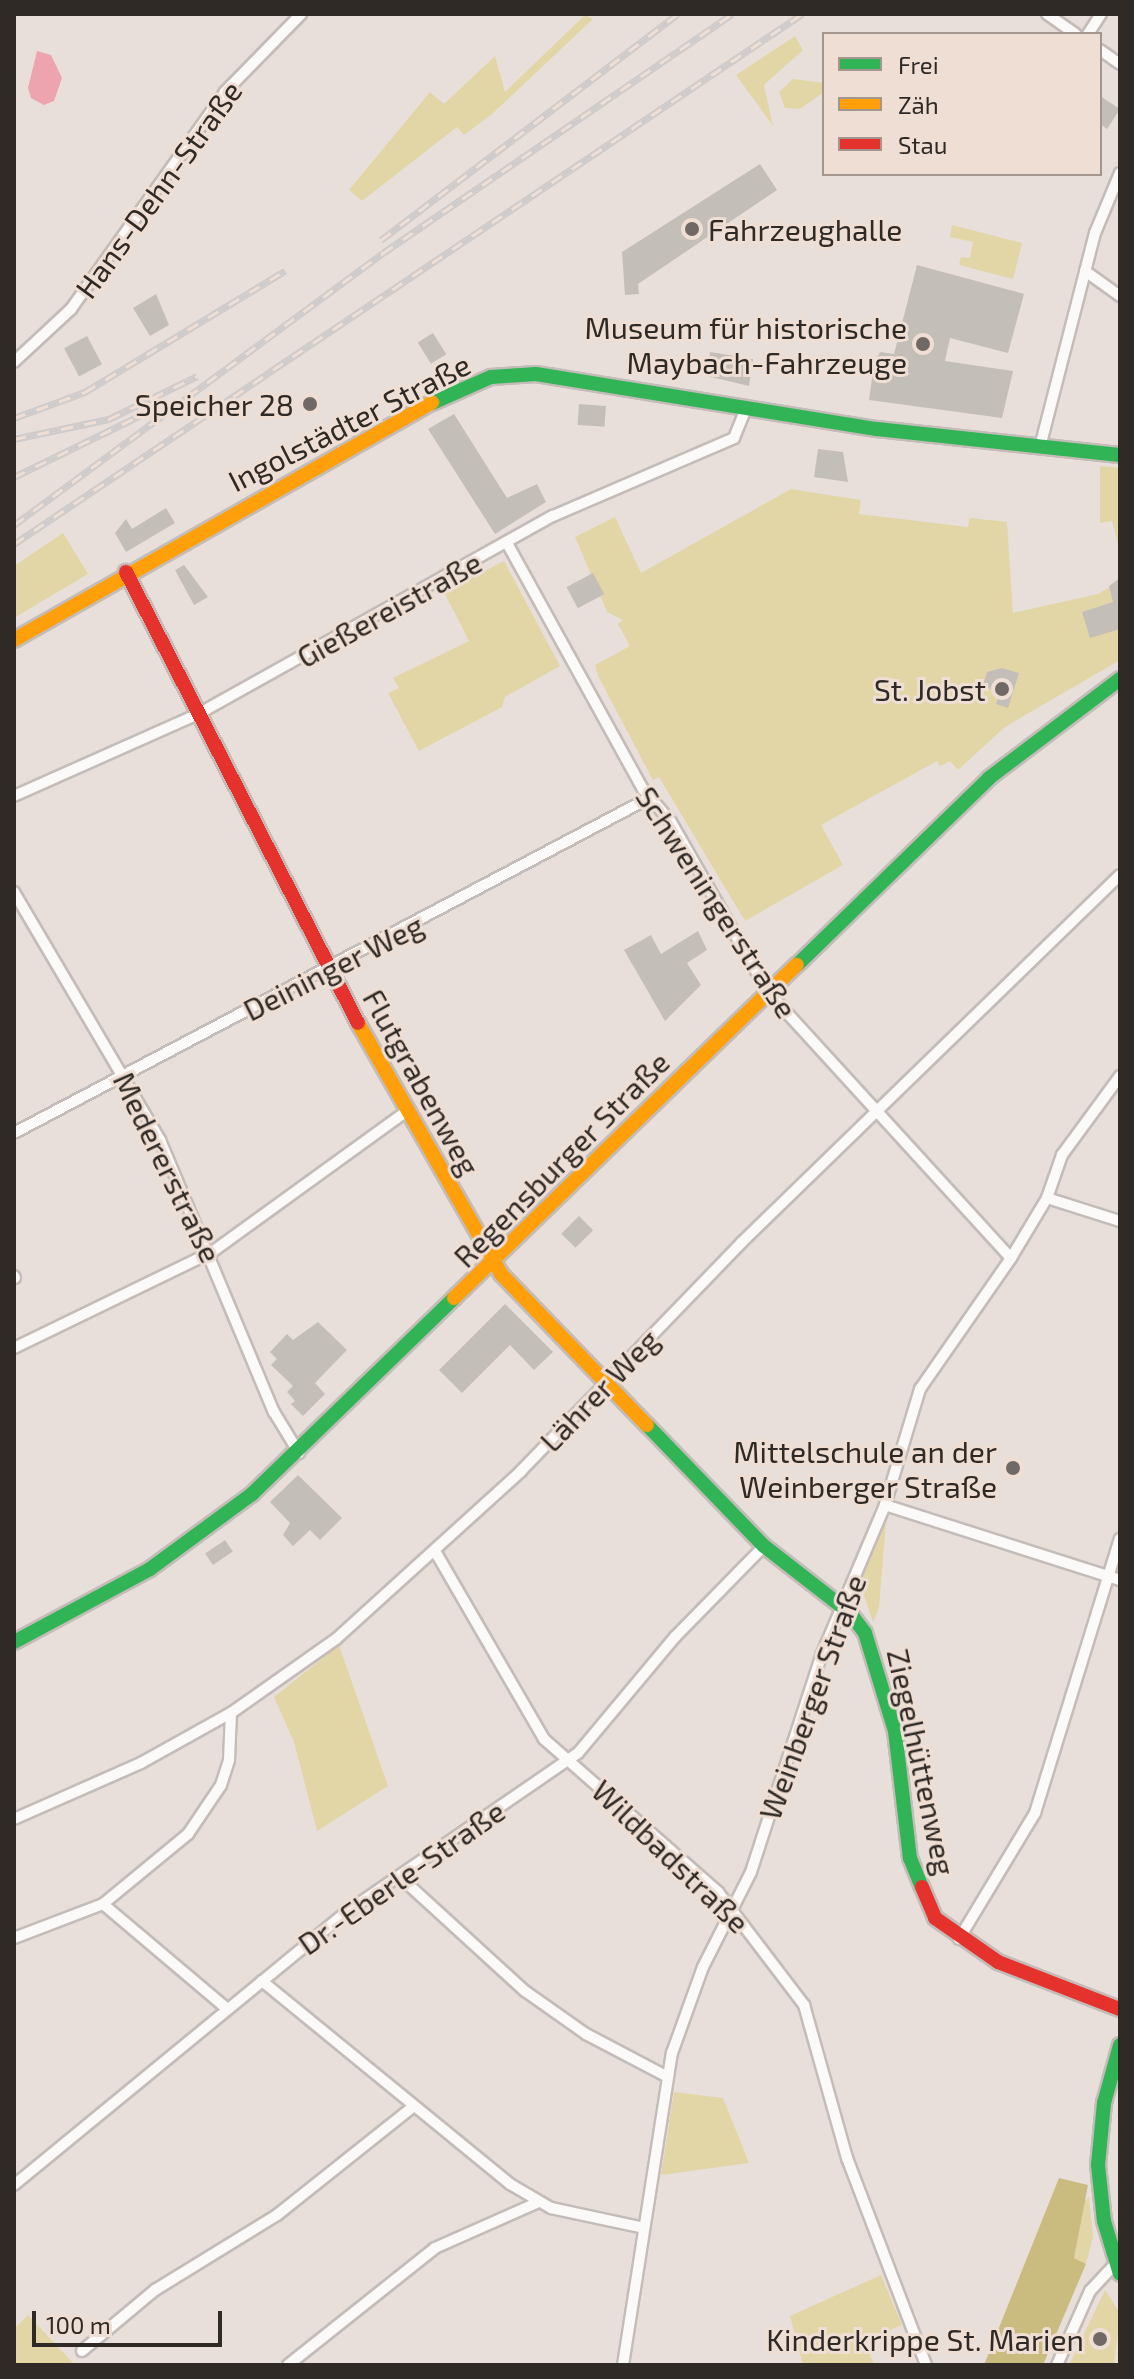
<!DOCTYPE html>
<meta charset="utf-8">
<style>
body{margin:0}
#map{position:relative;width:1134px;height:2379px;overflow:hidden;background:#e8dfda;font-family:"Exo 2",sans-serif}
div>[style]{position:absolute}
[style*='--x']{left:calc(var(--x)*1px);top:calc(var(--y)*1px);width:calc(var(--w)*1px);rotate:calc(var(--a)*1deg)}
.green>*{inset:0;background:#e2d6a7}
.forest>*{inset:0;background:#cabb7f}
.water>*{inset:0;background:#eda4af}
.building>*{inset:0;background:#c4beb9;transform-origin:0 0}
.roads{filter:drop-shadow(2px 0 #c4bcb8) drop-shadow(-2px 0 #c4bcb8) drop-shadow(0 2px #c4bcb8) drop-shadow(0 -2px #c4bcb8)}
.street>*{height:10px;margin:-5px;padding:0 5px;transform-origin:5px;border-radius:5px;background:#fcfaf9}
.fast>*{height:14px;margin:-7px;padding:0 7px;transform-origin:7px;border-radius:7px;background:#30b455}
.slow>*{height:14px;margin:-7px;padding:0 7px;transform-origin:7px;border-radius:7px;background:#ff9f0a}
.jam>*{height:14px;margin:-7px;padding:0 7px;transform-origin:7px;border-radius:7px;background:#e5322d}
.rail>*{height:7px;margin-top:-3.5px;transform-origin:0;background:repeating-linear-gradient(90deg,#eeded4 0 12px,#cecbca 0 24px);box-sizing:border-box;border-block:2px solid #cecbca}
.dots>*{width:22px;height:22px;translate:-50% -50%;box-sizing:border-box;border:4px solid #eeded4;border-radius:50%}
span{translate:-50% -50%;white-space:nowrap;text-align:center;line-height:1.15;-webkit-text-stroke:6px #eeded4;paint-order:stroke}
.street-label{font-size:30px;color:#302a26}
.poi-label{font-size:30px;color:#302a26}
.left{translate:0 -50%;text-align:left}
.right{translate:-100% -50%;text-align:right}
.frame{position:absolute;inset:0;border:16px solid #302a26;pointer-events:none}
.legend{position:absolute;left:822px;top:32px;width:280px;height:144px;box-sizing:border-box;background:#eeded4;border:2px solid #a2968e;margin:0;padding:10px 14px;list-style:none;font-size:24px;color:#302a26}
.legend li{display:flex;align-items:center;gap:16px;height:40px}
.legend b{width:40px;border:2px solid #a2968e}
.scale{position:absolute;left:32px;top:2311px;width:190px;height:36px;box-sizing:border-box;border:4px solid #302a26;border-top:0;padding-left:10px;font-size:24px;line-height:28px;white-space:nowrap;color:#302a26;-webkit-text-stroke:6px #eeded4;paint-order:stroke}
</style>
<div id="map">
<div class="green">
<i style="clip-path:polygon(585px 15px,593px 19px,491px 115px,464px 135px,457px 127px,362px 201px,349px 190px,430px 92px,444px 104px,495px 56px,505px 92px)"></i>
<i style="clip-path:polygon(795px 36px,803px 50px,764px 85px,773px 126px,736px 75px)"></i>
<i style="clip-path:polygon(793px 79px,824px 83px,824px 92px,800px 109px,785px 108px,779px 92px)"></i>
<i style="clip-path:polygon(952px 225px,1022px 243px,1013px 279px,959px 265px,961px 257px,970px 258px,973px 242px,950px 237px)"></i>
<i style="clip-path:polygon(1100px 466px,1120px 468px,1120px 553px,1112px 521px,1100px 523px)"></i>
<i style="clip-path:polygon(791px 489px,861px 500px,859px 514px,968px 527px,970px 518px,1007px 522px,1013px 613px,1098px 594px,1120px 581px,1120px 660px,1005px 727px,958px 770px,950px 761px,940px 766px,937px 761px,821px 825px,843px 865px,745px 921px,659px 777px,653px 780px,598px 676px,595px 665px,630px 646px,618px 624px,623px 620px,607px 612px,575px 537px,615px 517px,641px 573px)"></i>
<i style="clip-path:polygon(63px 533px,88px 574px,14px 618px,14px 566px)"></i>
<i style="clip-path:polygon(504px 561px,560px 666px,505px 697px,502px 707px,419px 751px,388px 693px,399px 688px,393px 678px,469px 641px,444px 592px)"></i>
<i style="clip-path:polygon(886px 1521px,879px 1608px,873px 1622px,860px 1583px)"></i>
<i style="clip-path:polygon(339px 1645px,388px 1786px,317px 1831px,294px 1742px,274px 1697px)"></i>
<i style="clip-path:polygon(674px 2092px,723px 2098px,749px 2163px,661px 2175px)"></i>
<i style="clip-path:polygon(1089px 2197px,1093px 2237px,1086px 2264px,1074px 2258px,1082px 2203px)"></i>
<i style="clip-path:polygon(881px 2275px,902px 2325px,865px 2341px,874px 2365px,803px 2365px,790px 2316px)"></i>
<i style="clip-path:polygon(1105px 2290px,1120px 2313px,1114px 2365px,1069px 2365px)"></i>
<i style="clip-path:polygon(28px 2315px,75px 2365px,14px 2365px,14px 2329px)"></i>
</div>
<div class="forest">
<i style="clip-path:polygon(1059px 2178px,1088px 2185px,1074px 2258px,1086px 2264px,1043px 2365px,984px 2365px)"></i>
</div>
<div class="water">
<i style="clip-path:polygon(37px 51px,51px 55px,62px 78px,54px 101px,44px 105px,31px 98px,28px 88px)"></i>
</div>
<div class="building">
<i style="clip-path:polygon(1100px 96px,1120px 109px,1107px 129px,1100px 124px)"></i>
<i style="clip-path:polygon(760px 164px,777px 190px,638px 284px,639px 294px,625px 295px,622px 252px)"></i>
<i style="clip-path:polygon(917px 265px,1024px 294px,1008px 353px,950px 338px,945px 361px,1013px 371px,1002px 418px,869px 400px,874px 364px,880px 352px,894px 354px)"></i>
<i style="clip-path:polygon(156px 294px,169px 325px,150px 336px,133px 308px)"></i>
<i style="left:433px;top:333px;width:25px;height:18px;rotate:58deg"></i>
<i style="left:87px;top:336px;width:32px;height:26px;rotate:62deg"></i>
<i style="clip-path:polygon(710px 352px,753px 359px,749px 386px,707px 376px)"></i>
<i style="left:579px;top:404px;width:27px;height:21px;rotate:4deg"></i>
<i style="clip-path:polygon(454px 414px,507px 498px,537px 484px,546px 502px,495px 534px,428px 429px)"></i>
<i style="clip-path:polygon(818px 449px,843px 452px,848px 482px,814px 477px)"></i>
<i style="clip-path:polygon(166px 508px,175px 523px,126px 552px,115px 533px,126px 519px,132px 529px)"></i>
<i style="clip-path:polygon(184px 565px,208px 597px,194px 605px,175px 570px)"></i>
<i style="left:593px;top:573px;width:24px;height:30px;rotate:62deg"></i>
<i style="clip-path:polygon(1120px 578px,1120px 629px,1090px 638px,1082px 612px,1113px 602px,1109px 586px)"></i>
<i style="clip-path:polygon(1002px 668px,1019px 673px,1008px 708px,996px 704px,998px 698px,984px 682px,987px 672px)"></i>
<i style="clip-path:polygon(698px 931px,707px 950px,687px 963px,701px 985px,665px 1021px,624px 950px,651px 935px,661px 954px)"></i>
<i style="left:579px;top:1216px;width:20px;height:25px;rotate:45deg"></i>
<i style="clip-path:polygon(505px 1304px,553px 1352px,534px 1370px,510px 1345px,462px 1393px,439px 1370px)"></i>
<i style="clip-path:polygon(318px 1322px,347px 1350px,315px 1383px,325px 1394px,303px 1416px,291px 1404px,295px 1401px,287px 1392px,293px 1386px,271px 1365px,277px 1359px,270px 1352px,287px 1334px,293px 1340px)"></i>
<i style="clip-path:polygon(298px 1475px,342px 1518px,320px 1540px,310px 1530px,293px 1546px,283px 1535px,290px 1523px,270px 1502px)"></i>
<i style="left:225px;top:1540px;width:14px;height:24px;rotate:56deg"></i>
</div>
<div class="roads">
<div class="street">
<i style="--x:1047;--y:14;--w:35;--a:35"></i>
<i style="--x:1088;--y:34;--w:24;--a:-57"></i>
<i style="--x:1100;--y:50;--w:24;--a:35"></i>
<i style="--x:1085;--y:271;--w:43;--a:35.5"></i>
<i style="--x:14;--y:362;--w:78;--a:-42.9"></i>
<i style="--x:71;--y:309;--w:266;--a:-54.6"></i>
<i style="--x:225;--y:92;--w:109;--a:-45.7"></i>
<i style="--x:1040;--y:447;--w:221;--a:-75.6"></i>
<i style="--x:1095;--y:233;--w:65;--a:-67.4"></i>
<i style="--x:507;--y:543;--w:281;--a:61.1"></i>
<i style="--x:643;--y:789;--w:43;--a:49.7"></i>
<i style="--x:671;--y:822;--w:196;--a:60.3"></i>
<i style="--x:768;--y:992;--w:360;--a:47.6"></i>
<i style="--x:14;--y:796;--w:204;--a:-24"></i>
<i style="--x:200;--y:713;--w:404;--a:-29.2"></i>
<i style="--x:553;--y:516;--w:197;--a:-23.3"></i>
<i style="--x:734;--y:438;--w:32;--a:-68"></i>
<i style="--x:14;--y:892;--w:288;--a:59.5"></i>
<i style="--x:160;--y:1140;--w:295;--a:67.3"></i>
<i style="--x:274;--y:1412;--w:48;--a:58.6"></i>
<i style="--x:14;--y:1133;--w:718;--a:-27.81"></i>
<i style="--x:1047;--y:1198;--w:77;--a:17.5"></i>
<i style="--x:14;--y:1276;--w:2;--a:63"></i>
<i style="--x:14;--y:1348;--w:220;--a:-25.9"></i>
<i style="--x:212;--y:1252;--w:241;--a:-35.9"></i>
<i style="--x:885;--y:1505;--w:247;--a:17.7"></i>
<i style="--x:435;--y:1551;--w:217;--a:59.9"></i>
<i style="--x:544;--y:1739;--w:232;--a:41.3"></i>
<i style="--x:718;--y:1892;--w:142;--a:52.7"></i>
<i style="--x:804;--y:2005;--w:159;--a:74.3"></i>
<i style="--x:847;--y:2158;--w:222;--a:69.1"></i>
<i style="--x:14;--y:1819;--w:139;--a:-23.8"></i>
<i style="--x:141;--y:1763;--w:103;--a:-29.1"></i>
<i style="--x:231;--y:1713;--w:128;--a:-35.2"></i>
<i style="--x:336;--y:1639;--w:250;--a:-42.2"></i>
<i style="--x:521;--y:1471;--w:317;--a:-46"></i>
<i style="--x:741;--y:1243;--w:528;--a:-44.16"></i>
<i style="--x:400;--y:1877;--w:169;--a:42.4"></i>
<i style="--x:525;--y:1991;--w:75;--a:35.2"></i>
<i style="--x:586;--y:2034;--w:90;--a:27.7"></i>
<i style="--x:103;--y:1904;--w:161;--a:40.2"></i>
<i style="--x:14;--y:1938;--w:95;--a:-20.9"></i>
<i style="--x:103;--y:1904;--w:110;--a:-39.5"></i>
<i style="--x:188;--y:1834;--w:59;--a:-56"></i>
<i style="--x:221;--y:1785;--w:26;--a:-72"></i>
<i style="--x:229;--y:1760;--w:47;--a:-87.6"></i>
<i style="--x:959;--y:1939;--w:147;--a:-58.9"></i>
<i style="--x:1035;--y:1813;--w:287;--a:-72.8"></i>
<i style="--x:262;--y:1981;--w:320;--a:39.3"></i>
<i style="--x:510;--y:2184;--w:48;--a:30.3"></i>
<i style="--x:551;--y:2208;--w:95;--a:12.1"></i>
<i style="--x:14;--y:2185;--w:432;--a:-39.4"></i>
<i style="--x:348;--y:1911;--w:279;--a:-34.5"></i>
<i style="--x:578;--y:1753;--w:151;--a:-50.1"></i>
<i style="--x:675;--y:1637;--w:127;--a:-45.6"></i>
<i style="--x:82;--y:2351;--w:95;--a:-39.9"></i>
<i style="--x:155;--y:2290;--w:143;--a:-31.6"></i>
<i style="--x:277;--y:2215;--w:174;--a:-38.5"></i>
<i style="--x:288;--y:2365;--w:188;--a:-38.5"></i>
<i style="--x:435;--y:2248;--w:114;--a:-23.9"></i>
<i style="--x:623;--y:2365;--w:316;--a:-81.1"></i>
<i style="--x:672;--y:2053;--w:91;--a:-70.2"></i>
<i style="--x:703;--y:1967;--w:106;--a:-63.2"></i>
<i style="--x:751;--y:1872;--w:227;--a:-72"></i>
<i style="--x:821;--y:1656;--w:164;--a:-67"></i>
<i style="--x:885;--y:1505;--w:121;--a:-73.2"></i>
<i style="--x:920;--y:1389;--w:160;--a:-55.2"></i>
<i style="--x:1011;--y:1258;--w:70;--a:-59"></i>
<i style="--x:1047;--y:1198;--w:46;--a:-70.8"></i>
<i style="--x:1062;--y:1155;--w:98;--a:-53.7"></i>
<i style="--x:1057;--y:2365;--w:81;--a:-66"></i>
<i style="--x:1090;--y:2291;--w:38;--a:-47"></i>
</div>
<div class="fast">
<i style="--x:432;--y:403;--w:64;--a:-23.8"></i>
<i style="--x:491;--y:377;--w:45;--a:-3.8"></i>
<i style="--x:536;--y:374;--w:345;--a:9.2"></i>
<i style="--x:877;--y:429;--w:244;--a:6.1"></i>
<i style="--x:797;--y:965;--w:268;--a:-44.2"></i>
<i style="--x:989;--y:778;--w:164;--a:-37.1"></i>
<i style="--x:647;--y:1425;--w:168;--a:46"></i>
<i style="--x:764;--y:1546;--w:109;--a:37.9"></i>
<i style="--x:850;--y:1613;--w:25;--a:53"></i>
<i style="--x:865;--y:1633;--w:102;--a:73"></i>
<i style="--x:895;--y:1731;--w:128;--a:83.3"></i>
<i style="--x:910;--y:1858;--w:31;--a:68"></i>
<i style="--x:14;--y:1642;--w:154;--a:-28.2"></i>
<i style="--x:150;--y:1569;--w:127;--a:-36.3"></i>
<i style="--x:252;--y:1494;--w:281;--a:-44.1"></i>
<i style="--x:1120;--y:2045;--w:60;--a:105.4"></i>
<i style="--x:1104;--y:2103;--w:62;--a:95.5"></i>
<i style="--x:1098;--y:2165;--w:56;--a:83.9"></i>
<i style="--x:1104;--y:2221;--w:55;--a:73.2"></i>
</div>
<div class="slow">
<i style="--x:14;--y:640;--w:481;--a:-29.6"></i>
<i style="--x:358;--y:1023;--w:289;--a:60.3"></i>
<i style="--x:501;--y:1274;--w:210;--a:46"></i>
<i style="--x:454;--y:1298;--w:478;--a:-44.2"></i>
</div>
<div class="jam">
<i style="--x:126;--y:572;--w:507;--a:62.78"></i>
<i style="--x:922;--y:1887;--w:34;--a:67"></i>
<i style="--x:935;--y:1918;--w:77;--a:34.9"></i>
<i style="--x:998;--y:1962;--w:131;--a:21.1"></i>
</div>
</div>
<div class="rail">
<i style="--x:381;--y:240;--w:373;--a:-37.3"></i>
<i style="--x:14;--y:418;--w:76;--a:-20.1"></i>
<i style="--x:85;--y:392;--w:234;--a:-31.2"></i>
<i style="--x:14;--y:439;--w:97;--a:-11.9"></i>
<i style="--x:109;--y:419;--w:98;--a:-26"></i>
<i style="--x:14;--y:477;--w:144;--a:-26"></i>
<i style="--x:14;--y:525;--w:458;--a:-36.4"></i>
<i style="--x:383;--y:253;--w:423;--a:-34.4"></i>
<i style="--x:14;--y:544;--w:950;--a:-33.92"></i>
</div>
<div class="dots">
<i style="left:692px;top:229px;background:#706965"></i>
<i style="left:923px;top:344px;background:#706965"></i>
<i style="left:310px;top:404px;background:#706965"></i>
<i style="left:1002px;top:689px;background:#706965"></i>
<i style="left:1013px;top:1468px;background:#706965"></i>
<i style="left:1100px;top:2339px;background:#706965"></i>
</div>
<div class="street-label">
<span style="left:158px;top:189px;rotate:-54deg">Hans-Dehn-Straße</span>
<span style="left:349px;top:422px;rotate:-27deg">Ingolstädter Straße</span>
<span style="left:389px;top:609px;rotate:-29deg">Gießereistraße</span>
<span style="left:717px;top:902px;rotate:57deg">Schweningerstraße</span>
<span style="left:333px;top:967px;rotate:-27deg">Deininger Weg</span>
<span style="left:422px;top:1082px;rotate:61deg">Flutgrabenweg</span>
<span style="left:561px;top:1159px;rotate:-45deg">Regensburger Straße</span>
<span style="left:168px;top:1167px;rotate:64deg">Medererstraße</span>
<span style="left:599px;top:1390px;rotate:-46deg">Lährer Weg</span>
<span style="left:812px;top:1697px;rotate:-70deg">Weinberger Straße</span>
<span style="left:922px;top:1762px;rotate:78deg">Ziegelhüttenweg</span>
<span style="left:671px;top:1856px;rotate:44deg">Wildbadstraße</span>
<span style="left:401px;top:1877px;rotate:-35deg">Dr.-Eberle-Straße</span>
</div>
<div class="poi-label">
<span class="left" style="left:708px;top:229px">Fahrzeughalle</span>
<span class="right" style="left:907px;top:344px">Museum für historische<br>Maybach-Fahrzeuge</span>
<span class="right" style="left:294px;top:404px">Speicher 28</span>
<span class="right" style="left:986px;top:689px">St. Jobst</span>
<span class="right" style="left:997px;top:1468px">Mittelschule an der<br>Weinberger Straße</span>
<span class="right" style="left:1084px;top:2339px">Kinderkrippe St. Marien</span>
</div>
<div class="frame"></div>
<ul class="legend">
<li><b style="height:10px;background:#30b455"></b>Frei</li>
<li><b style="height:10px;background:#ff9f0a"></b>Zäh</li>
<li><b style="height:10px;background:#e5322d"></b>Stau</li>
</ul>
<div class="scale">100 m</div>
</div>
